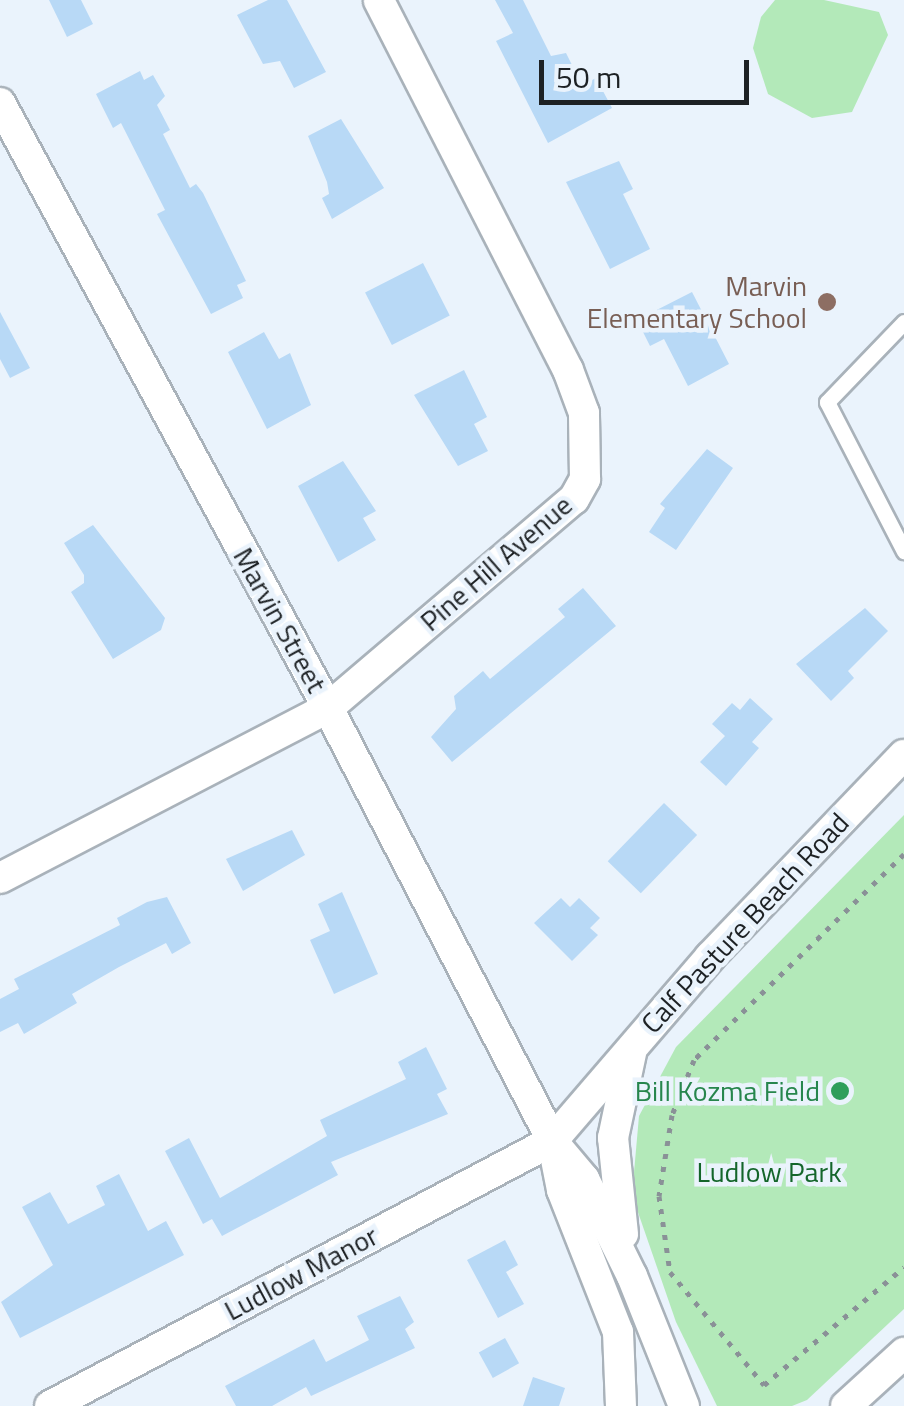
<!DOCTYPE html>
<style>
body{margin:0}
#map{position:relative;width:904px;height:1406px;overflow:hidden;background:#eaf3fc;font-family:"Titillium Web",sans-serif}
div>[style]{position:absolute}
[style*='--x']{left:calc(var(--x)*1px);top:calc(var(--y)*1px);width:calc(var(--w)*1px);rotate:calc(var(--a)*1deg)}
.green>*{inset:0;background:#b3e9b9}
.building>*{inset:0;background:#b8d9f6;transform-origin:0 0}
.path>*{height:5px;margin-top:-2.5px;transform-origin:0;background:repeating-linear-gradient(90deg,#8a9197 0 5px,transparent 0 13px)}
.roads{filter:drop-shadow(2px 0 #a9b2ba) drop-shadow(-2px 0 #a9b2ba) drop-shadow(0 2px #a9b2ba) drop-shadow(0 -2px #a9b2ba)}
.lane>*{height:15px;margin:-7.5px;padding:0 7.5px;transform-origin:7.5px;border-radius:7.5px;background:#fff}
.street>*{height:30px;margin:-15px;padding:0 15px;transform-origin:15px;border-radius:15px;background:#fff}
.dots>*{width:28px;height:28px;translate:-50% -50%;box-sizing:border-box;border:5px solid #eaf3fc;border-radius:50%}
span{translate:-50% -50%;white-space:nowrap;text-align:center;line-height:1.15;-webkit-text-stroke:9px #eaf3fc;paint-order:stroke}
.education-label{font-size:28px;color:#785e54}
.right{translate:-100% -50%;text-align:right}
.street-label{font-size:28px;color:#1d2124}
.leisure-label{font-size:28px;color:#27864d}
.park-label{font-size:28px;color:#14662b}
.scale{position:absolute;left:539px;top:60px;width:210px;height:45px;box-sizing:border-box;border:5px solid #1d2124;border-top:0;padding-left:12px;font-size:30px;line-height:35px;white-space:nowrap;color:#1d2124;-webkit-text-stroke:8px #eaf3fc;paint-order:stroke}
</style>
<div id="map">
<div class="green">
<i style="clip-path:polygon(775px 0,824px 0,879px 12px,888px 35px,852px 112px,812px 118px,768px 94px,753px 48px,761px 17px)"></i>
<i style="clip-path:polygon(904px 815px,904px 1309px,807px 1400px,792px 1406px,717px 1406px,676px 1322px,632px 1195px,639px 1116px,676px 1047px)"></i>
</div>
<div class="building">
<i style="clip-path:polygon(49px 0,81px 0,93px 24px,67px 37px)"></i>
<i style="clip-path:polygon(268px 0,287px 0,326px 72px,294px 88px,280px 61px,263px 64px,237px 15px)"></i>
<i style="clip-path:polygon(495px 0,523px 0,551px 56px,566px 53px,582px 85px,596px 78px,612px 108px,548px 143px,496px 41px,513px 33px)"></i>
<i style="clip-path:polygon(140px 71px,144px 80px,153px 75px,165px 96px,157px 105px,170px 130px,163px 134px,190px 188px,196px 184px,203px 193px,246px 281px,237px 285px,243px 298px,211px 314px,157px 214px,165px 210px,121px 123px,113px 128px,96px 94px)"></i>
<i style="clip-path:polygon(341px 119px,384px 188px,332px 219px,322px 198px,329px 194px,327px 182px,308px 136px)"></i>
<i style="clip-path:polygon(619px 161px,633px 189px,623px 194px,650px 249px,610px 269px,566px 182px)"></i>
<i style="left:423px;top:263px;width:59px;height:65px;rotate:63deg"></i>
<i style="clip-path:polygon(692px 292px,729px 364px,688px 386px,664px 339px,650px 346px,637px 320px)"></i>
<i style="clip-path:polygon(0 312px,30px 368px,10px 378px,0 359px)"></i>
<i style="clip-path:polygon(264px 332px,279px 359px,290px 353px,311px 405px,267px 429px,228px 352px)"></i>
<i style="clip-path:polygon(464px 370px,487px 417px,474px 424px,488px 451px,458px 466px,414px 395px)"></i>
<i style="clip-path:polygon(707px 449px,733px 468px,676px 550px,649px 532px,665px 508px,660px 504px)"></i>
<i style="clip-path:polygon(343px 461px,376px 511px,363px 518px,376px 540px,338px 562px,298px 486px)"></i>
<i style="clip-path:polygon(93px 525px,165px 618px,161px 630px,113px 659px,71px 592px,84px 583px,84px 575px,64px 543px)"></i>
<i style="clip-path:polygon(583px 588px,616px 626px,452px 762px,431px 737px,456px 709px,454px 696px,483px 671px,490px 679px,565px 617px,558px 609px)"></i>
<i style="clip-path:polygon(865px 608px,888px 631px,848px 671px,854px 678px,831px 701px,796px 664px)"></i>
<i style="clip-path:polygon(750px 698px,773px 719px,752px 742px,759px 748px,726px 786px,700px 762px,725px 736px,712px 724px,732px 703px,740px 710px)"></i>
<i style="left:664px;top:803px;width:46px;height:81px;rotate:44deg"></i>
<i style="clip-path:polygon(292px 830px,305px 855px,243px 891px,226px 859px)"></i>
<i style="clip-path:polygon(342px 892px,378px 974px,334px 994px,310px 940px,330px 931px,318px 904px)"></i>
<i style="clip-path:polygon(167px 897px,191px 943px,172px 954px,166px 943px,119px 967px,72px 994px,77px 1003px,24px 1034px,18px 1023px,0 1032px,0 999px,19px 989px,14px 979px,120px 925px,117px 918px,147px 902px)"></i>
<i style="clip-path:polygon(561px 898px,570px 907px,579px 898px,600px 918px,590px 928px,598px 935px,572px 961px,534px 923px)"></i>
<i style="clip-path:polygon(426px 1047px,447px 1089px,437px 1094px,448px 1114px,331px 1162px,338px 1175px,222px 1236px,212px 1219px,203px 1224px,165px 1151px,189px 1138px,220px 1198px,327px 1136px,320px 1120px,406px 1079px,398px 1062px)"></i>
<i style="clip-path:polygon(119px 1174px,148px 1231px,166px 1221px,184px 1255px,20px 1338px,1px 1302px,53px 1265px,22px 1207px,50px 1192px,68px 1224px,105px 1205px,96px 1186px)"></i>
<i style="clip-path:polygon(505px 1240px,518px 1265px,506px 1272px,524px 1304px,498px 1318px,467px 1260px)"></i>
<i style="clip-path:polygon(400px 1296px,414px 1322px,405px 1329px,415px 1348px,311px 1396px,306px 1387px,272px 1406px,236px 1406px,225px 1386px,314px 1339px,326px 1362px,369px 1340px,357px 1316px)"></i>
<i style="left:505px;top:1338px;width:29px;height:30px;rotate:61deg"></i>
<i style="clip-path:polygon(533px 1377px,565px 1388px,559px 1406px,523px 1406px)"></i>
</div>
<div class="path">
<i style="--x:904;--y:854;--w:294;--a:135.6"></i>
<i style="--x:694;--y:1060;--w:59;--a:111.8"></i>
<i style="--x:672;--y:1115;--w:82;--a:99.1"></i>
<i style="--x:659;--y:1196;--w:77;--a:81.8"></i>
<i style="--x:670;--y:1272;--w:147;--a:50.2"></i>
<i style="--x:764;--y:1385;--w:183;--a:-40.1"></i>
</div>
<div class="roads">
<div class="lane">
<i style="--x:904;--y:322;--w:111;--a:133.9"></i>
<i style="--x:827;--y:402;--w:168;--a:62.7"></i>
</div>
<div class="street">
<i style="--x:0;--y:103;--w:688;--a:61.54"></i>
<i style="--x:328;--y:708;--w:488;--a:62.6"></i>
<i style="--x:552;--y:1141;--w:50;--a:49.9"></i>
<i style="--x:584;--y:1179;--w:108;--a:63.7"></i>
<i style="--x:632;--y:1276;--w:140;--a:68.2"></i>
<i style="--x:0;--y:878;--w:369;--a:-27.4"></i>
<i style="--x:328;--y:708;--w:323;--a:-40.4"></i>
<i style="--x:574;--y:499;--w:23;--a:-61"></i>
<i style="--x:585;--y:479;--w:66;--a:-90.9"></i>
<i style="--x:584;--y:413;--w:46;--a:-110.4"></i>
<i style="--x:568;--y:370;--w:415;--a:-117.1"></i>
<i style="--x:553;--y:1144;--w:47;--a:78.9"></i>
<i style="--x:562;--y:1190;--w:153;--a:68.5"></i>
<i style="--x:618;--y:1332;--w:74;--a:87.7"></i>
<i style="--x:623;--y:1234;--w:97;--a:-95.9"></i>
<i style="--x:613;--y:1138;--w:87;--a:-78"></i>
<i style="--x:50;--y:1406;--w:568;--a:-27.83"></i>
<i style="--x:552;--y:1141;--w:243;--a:-49.3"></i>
<i style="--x:710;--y:957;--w:280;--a:-46.2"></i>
<i style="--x:846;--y:1406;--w:79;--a:-42.4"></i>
</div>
</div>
<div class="dots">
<i style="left:827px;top:302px;background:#8d6e63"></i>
<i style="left:840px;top:1091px;background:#2e9e5b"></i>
</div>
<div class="education-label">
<span class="right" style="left:807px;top:302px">Marvin<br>Elementary School</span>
</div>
<div class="street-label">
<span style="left:496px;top:563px;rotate:-41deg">Pine Hill Avenue</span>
<span style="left:280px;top:620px;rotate:61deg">Marvin Street</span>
<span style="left:745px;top:923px;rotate:-47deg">Calf Pasture Beach Road</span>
<span style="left:301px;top:1273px;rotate:-28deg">Ludlow Manor</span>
</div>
<div class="leisure-label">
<span class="right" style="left:820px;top:1091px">Bill Kozma Field</span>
</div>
<div class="park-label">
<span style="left:769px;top:1172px">Ludlow Park</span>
</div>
<div class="scale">50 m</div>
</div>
